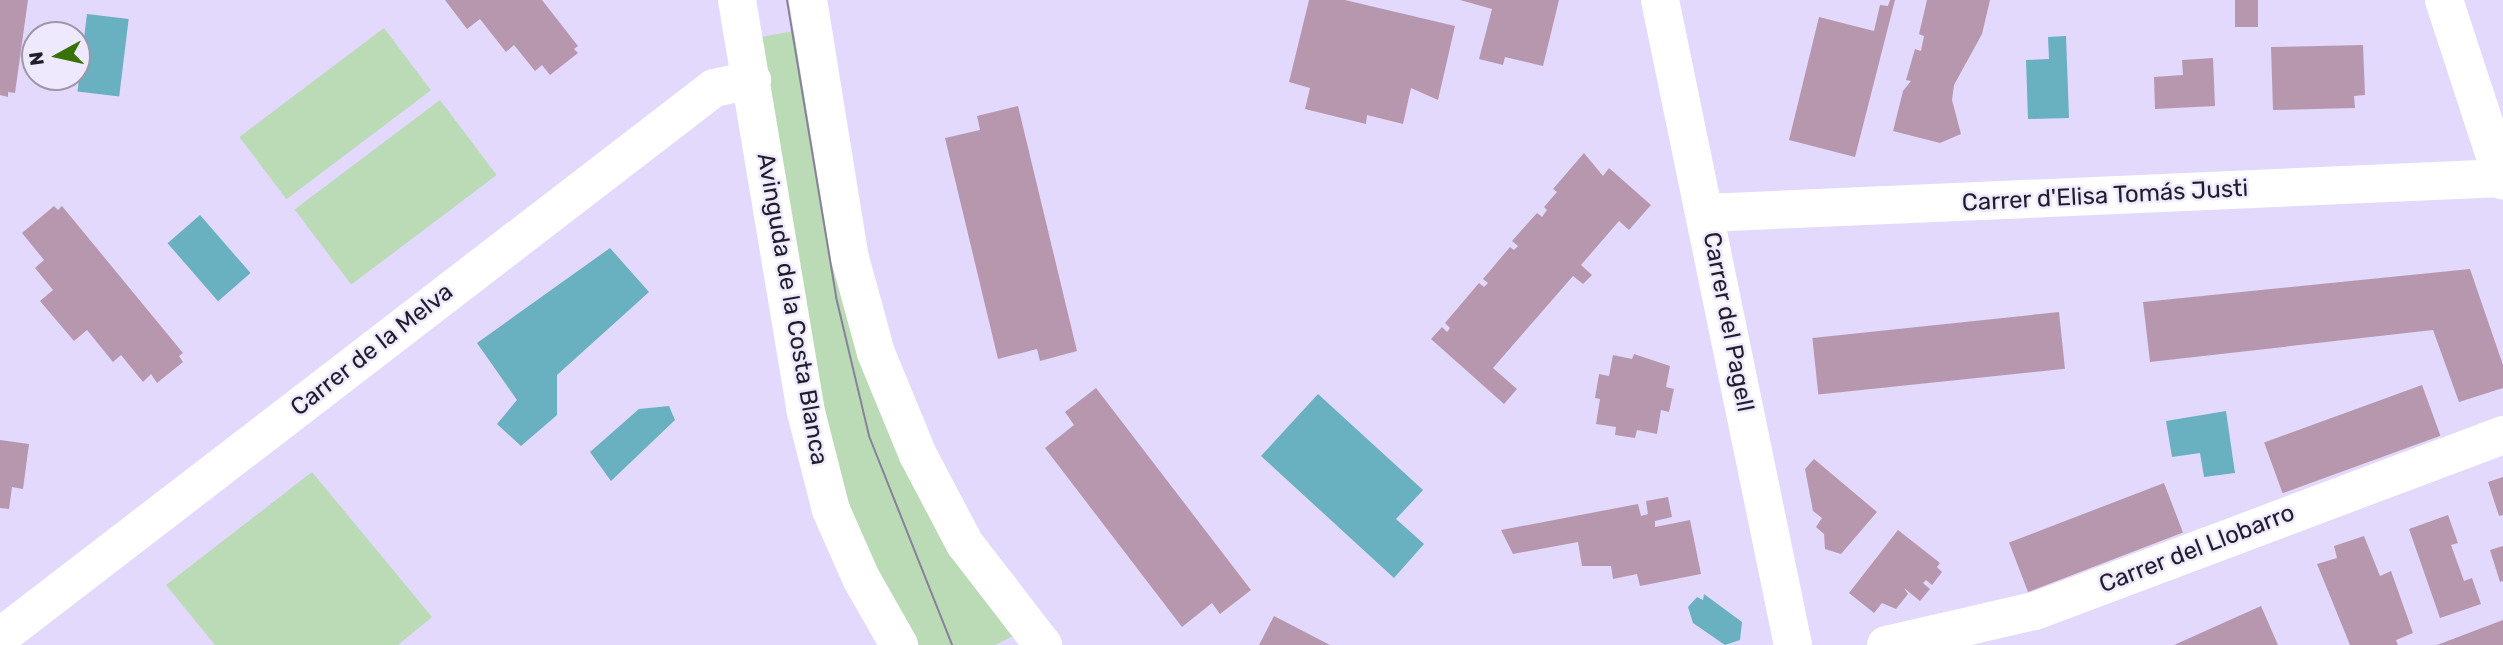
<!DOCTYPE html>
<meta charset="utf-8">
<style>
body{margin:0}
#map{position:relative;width:2503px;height:645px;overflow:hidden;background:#e3d9fd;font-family:Rubik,sans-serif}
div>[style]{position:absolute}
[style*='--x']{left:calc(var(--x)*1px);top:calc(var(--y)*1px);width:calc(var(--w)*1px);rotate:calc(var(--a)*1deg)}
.green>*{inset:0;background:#bbdab6;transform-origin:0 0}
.water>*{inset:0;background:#69b0c0;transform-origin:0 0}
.building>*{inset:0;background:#b797ae;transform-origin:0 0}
.minor>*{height:38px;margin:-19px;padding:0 19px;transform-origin:19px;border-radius:19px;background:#fff}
.tertiary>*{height:38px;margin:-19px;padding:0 19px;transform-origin:19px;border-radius:19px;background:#fff}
.tram>*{height:2px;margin:-1px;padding:0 1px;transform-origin:1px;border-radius:1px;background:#88819a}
span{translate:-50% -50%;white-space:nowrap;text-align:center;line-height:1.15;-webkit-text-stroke:5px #efe9fe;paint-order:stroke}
.street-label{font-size:24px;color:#211d2a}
.north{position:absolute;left:21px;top:21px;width:70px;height:70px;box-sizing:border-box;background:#efe9fe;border:2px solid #9d97a9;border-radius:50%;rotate:262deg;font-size:19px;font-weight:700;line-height:28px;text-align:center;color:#211d2a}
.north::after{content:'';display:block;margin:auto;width:24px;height:32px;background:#367205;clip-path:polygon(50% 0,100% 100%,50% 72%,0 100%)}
</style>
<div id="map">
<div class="green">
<i style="left:384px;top:28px;width:78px;height:181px;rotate:53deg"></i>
<i style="clip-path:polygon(794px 31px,832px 261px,858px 354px,1015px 635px,995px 645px,919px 645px,870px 559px,828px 448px,761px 37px)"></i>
<i style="left:440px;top:100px;width:94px;height:182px;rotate:53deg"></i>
<i style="clip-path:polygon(312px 472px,432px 617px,398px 645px,215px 645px,166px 585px)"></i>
</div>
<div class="water">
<i style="left:87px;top:14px;width:42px;height:78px;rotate:7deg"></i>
<i style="clip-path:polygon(2066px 36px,2069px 118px,2028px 119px,2026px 60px,2049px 59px,2048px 37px)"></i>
<i style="left:200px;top:215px;width:77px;height:43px;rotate:49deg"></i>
<i style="clip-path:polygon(610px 248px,649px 292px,557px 375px,557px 415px,521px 446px,497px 424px,517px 400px,477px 343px)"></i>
<i style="clip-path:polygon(1318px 394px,1423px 490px,1396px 519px,1424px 544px,1394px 578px,1261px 456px)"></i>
<i style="clip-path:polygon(669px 406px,675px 420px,611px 481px,590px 452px,639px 409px)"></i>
<i style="clip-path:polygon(2226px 411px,2235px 473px,2204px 477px,2200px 453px,2172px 457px,2166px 421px)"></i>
<i style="clip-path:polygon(1704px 594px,1742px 622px,1740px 640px,1725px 645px,1693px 623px,1688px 607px,1697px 597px,1703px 600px)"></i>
</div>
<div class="building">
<i style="clip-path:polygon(0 0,28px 0,15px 93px,8px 92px,8px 97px,0 95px)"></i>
<i style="clip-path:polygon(445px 0,542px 0,578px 46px,574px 49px,578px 53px,550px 75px,542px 65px,535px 71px,514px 45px,506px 52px,480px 19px,467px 29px)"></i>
<i style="clip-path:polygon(1309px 0,1345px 0,1455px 26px,1438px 100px,1411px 88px,1403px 124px,1367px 115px,1366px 124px,1305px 109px,1310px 88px,1289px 82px)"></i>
<i style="clip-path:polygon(1460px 0,1559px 0,1543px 66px,1505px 57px,1503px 65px,1479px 59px,1492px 9px)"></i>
<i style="clip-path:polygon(1890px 0,1895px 0,1855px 157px,1789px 140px,1819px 17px,1874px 31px,1880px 5px,1888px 6px)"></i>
<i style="clip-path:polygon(1927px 0,1990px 0,1982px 34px,1954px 85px,1952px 100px,1961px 134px,1940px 143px,1893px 131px,1903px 91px,1911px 81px,1906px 80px,1915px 49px,1921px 51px,1924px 36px,1919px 34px)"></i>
<i style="left:2235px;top:0;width:23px;height:27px"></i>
<i style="clip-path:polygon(2363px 45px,2365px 95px,2354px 96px,2355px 108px,2273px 110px,2271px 47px)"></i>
<i style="clip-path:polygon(2213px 58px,2215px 106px,2155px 109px,2154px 77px,2183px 75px,2182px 60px)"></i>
<i style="clip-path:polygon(1018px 106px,1077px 351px,1040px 361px,1037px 349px,998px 359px,945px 138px,980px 130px,977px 116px)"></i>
<i style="clip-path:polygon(1584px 153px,1603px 176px,1609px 168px,1651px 205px,1629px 230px,1619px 221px,1581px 265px,1592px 275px,1583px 284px,1573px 276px,1493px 368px,1517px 389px,1504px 404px,1431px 339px,1442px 327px,1447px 332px,1450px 328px,1445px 323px,1479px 283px,1484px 287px,1488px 283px,1483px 279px,1510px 247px,1514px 250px,1518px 246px,1512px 241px,1537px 213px,1542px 217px,1547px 210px,1544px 207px,1557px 192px,1553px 189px)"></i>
<i style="clip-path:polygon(54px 206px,58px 210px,62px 206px,183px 353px,179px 356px,183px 362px,157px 383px,151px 374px,143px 382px,121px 355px,113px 362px,87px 330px,74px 341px,40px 301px,53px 290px,35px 268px,44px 260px,22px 233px)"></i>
<i style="clip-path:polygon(2470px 269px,2503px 365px,2503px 388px,2459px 402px,2433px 330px,2150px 362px,2143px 302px)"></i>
<i style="left:2059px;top:312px;width:57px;height:248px;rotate:84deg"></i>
<i style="clip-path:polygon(1634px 354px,1670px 366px,1666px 387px,1674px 389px,1669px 412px,1661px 410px,1657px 434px,1637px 430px,1635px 438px,1615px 435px,1616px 427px,1596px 424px,1600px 399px,1595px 398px,1599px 374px,1609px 376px,1613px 355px,1632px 359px)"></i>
<i style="left:2422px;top:385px;width:54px;height:168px;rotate:70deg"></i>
<i style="clip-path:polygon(1096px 388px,1251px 590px,1220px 614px,1212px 603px,1182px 627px,1045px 448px,1074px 425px,1065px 412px)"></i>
<i style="clip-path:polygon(0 440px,29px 444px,23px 489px,12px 487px,9px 509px,0 508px)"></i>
<i style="clip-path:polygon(1814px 459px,1877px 512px,1841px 554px,1825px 549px,1824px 534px,1816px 527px,1822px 518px,1813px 511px,1805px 469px)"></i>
<i style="clip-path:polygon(2503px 477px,2503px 515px,2499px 516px,2488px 482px)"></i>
<i style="left:2164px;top:483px;width:53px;height:166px;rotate:69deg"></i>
<i style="clip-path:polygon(1668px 497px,1672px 517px,1655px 521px,1655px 527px,1690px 520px,1701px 574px,1640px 586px,1637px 574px,1613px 579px,1611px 566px,1582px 566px,1578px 542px,1513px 554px,1501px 530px,1638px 504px,1641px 516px,1648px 514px,1646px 501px)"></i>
<i style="clip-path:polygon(2448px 515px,2458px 543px,2451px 545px,2464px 581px,2472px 578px,2481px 604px,2440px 618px,2409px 529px)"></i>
<i style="clip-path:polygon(1898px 530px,1940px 563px,1937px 567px,1942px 572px,1932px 585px,1926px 580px,1923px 583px,1930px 589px,1920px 601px,1904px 588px,1908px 594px,1896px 609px,1882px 603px,1874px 613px,1849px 593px)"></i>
<i style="clip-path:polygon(2364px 536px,2380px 576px,2391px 571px,2413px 633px,2396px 640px,2398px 645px,2350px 645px,2317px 564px,2337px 558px,2334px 546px)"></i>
<i style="clip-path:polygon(2503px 546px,2503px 581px,2500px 582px,2490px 550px)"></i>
<i style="clip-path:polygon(2261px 606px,2278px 645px,2174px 645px)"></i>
<i style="clip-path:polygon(1274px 616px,1330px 645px,1259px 645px)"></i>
<i style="clip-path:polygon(2503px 620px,2503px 645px,2437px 645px)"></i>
</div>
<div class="minor">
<i style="--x:1660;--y:0;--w:659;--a:78.35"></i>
<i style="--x:2444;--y:0;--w:190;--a:71.9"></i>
<i style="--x:1706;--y:213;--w:798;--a:-2.51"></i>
<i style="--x:0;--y:637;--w:901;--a:-37.56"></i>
<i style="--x:714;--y:88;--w:39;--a:-12"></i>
<i style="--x:1886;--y:645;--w:153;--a:-12.9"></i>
<i style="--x:2035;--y:611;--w:500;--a:-20.6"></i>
</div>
<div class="tertiary">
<i style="--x:737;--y:0;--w:414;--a:80.5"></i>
<i style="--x:805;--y:408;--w:105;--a:75.7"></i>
<i style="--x:831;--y:510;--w:74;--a:66.2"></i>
<i style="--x:861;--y:578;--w:77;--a:60.4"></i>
<i style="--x:808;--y:0;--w:261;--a:80.8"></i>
<i style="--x:850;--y:258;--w:98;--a:74.7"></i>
<i style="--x:876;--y:353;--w:110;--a:67.6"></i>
<i style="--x:918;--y:455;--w:101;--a:62.2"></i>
<i style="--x:965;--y:544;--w:128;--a:52.3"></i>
</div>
<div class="tram">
<i style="--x:787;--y:0;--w:301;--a:80.6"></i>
<i style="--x:836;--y:297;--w:143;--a:76.6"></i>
<i style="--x:869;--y:436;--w:225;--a:68.3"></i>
</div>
<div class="street-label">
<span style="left:2105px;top:196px;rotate:-3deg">Carrer d'Elisa Tomás Justi</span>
<span style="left:792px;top:309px;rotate:80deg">Avinguda de la Costa Blanca</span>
<span style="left:1728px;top:322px;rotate:79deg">Carrer del Pagell</span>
<span style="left:372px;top:350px;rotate:-38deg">Carrer de la Melva</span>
<span style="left:2197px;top:549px;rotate:-21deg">Carrer del Llobarro</span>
</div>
<div class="north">N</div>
</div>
